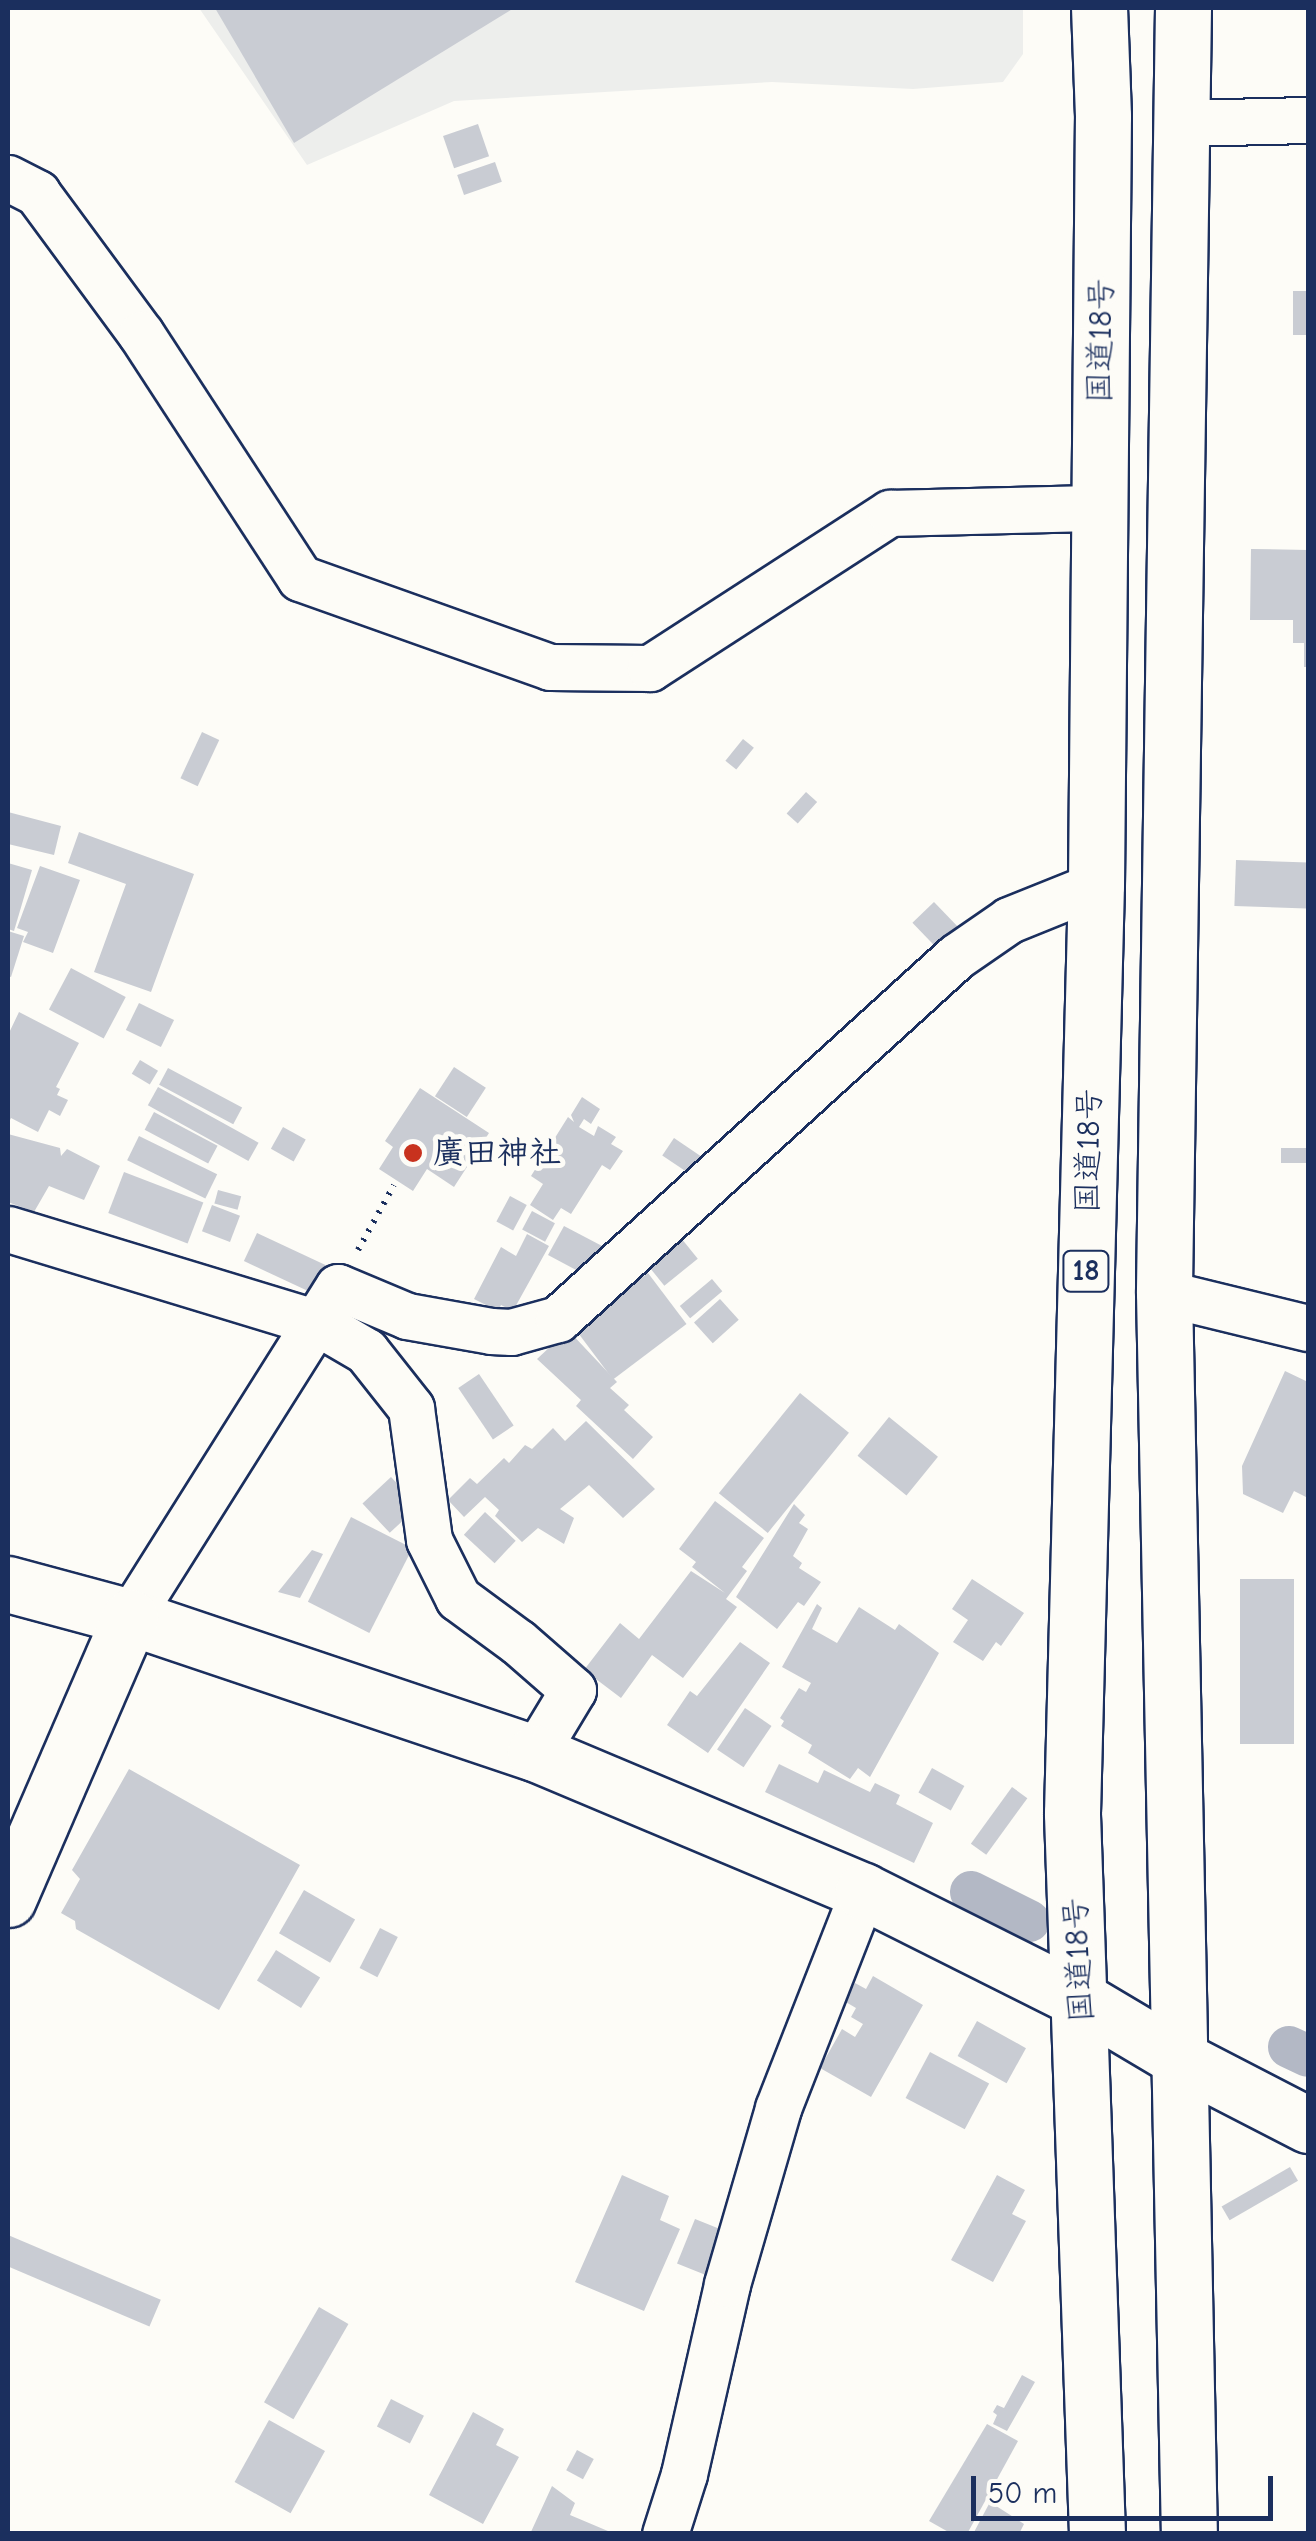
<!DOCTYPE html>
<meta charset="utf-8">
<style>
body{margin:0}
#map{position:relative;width:1316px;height:2541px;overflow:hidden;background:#fdfcf7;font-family:"Comic Neue","Klee One",sans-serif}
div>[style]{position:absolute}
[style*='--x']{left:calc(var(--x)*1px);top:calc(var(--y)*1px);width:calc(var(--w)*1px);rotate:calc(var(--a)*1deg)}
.built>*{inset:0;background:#edeeec}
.canal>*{height:42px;margin:-21px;padding:0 21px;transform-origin:21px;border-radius:21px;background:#b3b8c5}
.building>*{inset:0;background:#c9ccd3;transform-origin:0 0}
.path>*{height:6px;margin-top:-3px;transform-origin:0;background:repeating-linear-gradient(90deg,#1b2f5e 0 2.5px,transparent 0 10.5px)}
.roads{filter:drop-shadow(2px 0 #1b2f5e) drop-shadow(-2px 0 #1b2f5e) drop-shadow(0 2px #1b2f5e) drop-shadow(0 -2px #1b2f5e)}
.street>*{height:45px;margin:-22.5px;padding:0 22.5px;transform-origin:22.5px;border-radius:22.5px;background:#fdfcf7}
.secondary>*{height:55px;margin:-27.5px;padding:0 27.5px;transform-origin:27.5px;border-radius:27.5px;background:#fdfcf7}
.highway>*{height:55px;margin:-27.5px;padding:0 27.5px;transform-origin:27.5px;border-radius:27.5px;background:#fdfcf7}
.dots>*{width:28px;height:28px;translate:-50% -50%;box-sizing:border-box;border:5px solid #fdfcf7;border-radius:50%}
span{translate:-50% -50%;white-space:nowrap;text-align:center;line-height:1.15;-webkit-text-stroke:10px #fdfcf7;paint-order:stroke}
.shield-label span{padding:2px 8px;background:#fdfcf7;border:2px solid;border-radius:8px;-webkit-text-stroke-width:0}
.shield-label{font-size:30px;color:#1b2f5e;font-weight:700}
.street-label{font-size:32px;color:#1b2f5e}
.poi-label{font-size:32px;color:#1b2f5e;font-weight:700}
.left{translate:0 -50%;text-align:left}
.frame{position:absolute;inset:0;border:10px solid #1b2f5e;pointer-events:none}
.scale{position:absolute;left:971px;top:2476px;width:302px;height:45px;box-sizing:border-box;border:5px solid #1b2f5e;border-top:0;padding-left:12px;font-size:30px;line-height:35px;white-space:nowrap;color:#1b2f5e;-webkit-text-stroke:8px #fdfcf7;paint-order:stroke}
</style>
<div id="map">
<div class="built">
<i style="clip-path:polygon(199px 8px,1023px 8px,1023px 54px,1003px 82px,913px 89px,772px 82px,454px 101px,307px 165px)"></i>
</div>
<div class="canal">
<i style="--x:971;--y:1892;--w:65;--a:26.6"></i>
<i style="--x:1289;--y:2047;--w:21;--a:25"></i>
</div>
<div class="building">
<i style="clip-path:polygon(215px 8px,514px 8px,294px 143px)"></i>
<i style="left:478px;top:124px;width:34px;height:37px;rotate:71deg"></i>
<i style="left:495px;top:162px;width:21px;height:40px;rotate:71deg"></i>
<i style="left:1293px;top:291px;width:15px;height:44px"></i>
<i style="clip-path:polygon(1251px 549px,1308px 550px,1308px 667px,1304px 667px,1304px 643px,1293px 643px,1293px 620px,1250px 620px)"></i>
<i style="left:202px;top:732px;width:19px;height:51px;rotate:25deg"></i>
<i style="left:743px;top:739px;width:14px;height:28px;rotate:39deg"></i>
<i style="left:806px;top:792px;width:15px;height:29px;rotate:42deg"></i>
<i style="clip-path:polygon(8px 812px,61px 826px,54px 855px,8px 844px)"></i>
<i style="clip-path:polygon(79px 832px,194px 874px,151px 992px,94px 972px,126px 884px,68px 863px)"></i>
<i style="left:1236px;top:860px;width:72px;height:46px;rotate:2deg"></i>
<i style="clip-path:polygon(8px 863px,32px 870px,14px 931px,8px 929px)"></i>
<i style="clip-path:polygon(40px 866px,80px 880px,53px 953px,23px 942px,28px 932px,17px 928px)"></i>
<i style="left:934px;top:902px;width:35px;height:30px;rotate:46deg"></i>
<i style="clip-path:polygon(8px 931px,24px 936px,11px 977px,8px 976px)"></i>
<i style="left:71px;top:968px;width:62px;height:47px;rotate:28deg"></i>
<i style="left:139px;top:1003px;width:39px;height:30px;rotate:26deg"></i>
<i style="clip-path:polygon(19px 1012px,79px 1043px,56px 1087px,60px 1089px,57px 1095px,68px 1100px,60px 1116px,49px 1110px,38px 1132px,11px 1118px,8px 1124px,8px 1035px)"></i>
<i style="left:140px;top:1060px;width:21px;height:16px;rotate:31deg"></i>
<i style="left:454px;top:1067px;width:38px;height:35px;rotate:33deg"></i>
<i style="left:168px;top:1068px;width:84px;height:19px;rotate:28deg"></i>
<i style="left:158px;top:1087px;width:115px;height:21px;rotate:29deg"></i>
<i style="clip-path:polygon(420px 1088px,489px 1133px,454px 1187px,427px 1169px,413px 1191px,379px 1169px,393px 1147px,385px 1141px)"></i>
<i style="clip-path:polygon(582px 1097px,600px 1109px,591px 1124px,584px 1119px,579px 1127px,594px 1136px,598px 1126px,616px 1137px,611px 1144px,623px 1151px,610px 1170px,602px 1165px,571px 1214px,561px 1208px,553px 1220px,530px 1205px,543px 1184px,531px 1176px,568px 1117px,574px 1122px,571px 1115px)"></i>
<i style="left:154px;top:1112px;width:72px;height:20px;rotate:28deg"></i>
<i style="left:283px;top:1127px;width:26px;height:25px;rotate:29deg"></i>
<i style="clip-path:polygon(8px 1134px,60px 1148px,61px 1156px,67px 1149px,100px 1166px,84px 1200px,49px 1186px,34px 1212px,8px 1202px)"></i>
<i style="left:139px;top:1136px;width:87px;height:27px;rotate:26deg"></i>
<i style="left:674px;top:1138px;width:36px;height:21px;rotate:34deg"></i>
<i style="left:1281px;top:1148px;width:27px;height:15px"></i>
<i style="left:124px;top:1172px;width:85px;height:44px;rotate:21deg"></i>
<i style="left:218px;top:1190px;width:24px;height:14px;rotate:15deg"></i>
<i style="left:510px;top:1196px;width:19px;height:29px;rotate:28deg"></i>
<i style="left:212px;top:1205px;width:30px;height:28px;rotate:21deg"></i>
<i style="left:532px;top:1211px;width:26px;height:21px;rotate:28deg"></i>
<i style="clip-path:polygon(564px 1226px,604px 1247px,578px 1271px,548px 1255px)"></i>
<i style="left:257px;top:1233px;width:82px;height:31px;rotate:25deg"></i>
<i style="left:677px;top:1233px;width:33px;height:43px;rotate:51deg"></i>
<i style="clip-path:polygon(527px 1234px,549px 1246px,513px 1311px,501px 1305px,498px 1311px,474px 1299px,501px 1247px,516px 1256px)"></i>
<i style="left:648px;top:1273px;width:64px;height:92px;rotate:53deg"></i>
<i style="left:712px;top:1279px;width:16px;height:42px;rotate:50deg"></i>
<i style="left:720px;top:1299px;width:28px;height:35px;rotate:48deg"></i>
<i style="clip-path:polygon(568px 1330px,617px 1382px,610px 1388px,629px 1405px,624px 1410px,653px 1437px,633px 1459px,576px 1406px,581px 1400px,537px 1359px)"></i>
<i style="clip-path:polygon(1285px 1371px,1308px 1382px,1308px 1498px,1294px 1491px,1283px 1513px,1243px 1494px,1242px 1466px)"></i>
<i style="left:479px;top:1374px;width:62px;height:25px;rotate:56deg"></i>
<i style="left:800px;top:1393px;width:63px;height:129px;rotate:39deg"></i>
<i style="left:889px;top:1417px;width:63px;height:50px;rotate:39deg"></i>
<i style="clip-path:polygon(586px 1421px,655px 1489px,623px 1518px,589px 1485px,560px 1509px,574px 1518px,564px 1544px,538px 1528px,522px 1542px,495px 1516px,499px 1510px,485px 1497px,464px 1517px,448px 1500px,470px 1478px,477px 1484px,504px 1458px,509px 1463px,525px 1445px,532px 1449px,553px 1428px,565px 1441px)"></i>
<i style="left:391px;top:1477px;width:40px;height:39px;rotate:47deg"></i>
<i style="clip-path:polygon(715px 1501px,764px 1538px,742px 1567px,747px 1571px,726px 1599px,737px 1607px,683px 1678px,652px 1655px,621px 1698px,584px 1670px,620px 1623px,639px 1639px,691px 1571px,725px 1593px,692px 1567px,696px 1562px,679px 1549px)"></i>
<i style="clip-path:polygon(794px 1504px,805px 1515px,799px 1523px,808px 1529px,793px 1556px,802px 1563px,799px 1568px,821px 1582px,804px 1606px,798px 1602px,777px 1629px,736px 1597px)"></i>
<i style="left:485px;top:1512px;width:42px;height:31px;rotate:43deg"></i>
<i style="left:351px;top:1517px;width:69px;height:95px;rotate:27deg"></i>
<i style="clip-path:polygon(312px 1550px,323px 1554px,300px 1598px,278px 1592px)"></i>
<i style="clip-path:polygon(972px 1579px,1024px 1613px,1001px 1646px,996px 1642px,983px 1661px,953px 1642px,968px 1620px,952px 1609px)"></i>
<i style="left:1240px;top:1579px;width:54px;height:165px"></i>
<i style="clip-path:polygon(817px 1604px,822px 1608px,812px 1629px,837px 1643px,859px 1607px,895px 1630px,899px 1624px,939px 1653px,870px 1777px,858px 1768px,850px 1779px,808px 1753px,812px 1745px,781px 1726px,784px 1721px,780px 1718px,799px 1688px,806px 1692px,811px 1683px,782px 1667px)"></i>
<i style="clip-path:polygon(740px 1642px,770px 1663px,708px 1753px,667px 1725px,690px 1691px,697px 1696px)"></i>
<i style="left:745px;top:1708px;width:32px;height:50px;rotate:34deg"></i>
<i style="clip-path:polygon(779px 1764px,818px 1783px,824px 1770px,870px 1792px,875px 1783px,900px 1795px,896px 1804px,933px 1823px,914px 1863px,765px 1792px)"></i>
<i style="left:932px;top:1768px;width:37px;height:28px;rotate:29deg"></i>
<i style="clip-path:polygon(129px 1769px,300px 1865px,219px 2010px,76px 1929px,75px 1921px,61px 1913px,80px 1879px,72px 1870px)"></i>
<i style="left:1012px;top:1787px;width:19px;height:70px;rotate:36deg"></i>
<i style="left:304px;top:1890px;width:59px;height:50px;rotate:30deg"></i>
<i style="left:380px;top:1928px;width:20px;height:45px;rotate:27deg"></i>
<i style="left:276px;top:1950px;width:52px;height:36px;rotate:32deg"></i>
<i style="clip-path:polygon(873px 1976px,923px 2005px,871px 2097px,820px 2068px,842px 2029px,855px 2037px,863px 2024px,851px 2017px,856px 2008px,844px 2001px,855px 1983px,866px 1989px)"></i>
<i style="left:977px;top:2021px;width:56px;height:40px;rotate:29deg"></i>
<i style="left:930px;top:2052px;width:67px;height:52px;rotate:28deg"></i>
<i style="left:1290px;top:2167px;width:16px;height:79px;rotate:60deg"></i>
<i style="clip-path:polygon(622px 2175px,669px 2196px,660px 2220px,680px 2229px,644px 2311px,575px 2282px)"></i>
<i style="clip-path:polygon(997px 2175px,1025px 2190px,1012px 2214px,1026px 2221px,993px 2282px,951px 2260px)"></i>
<i style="left:695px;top:2219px;width:35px;height:48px;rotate:22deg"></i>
<i style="left:8px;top:2235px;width:166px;height:29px;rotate:23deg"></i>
<i style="left:319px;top:2307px;width:34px;height:110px;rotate:30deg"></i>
<i style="clip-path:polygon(1022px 2375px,1035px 2382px,1007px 2431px,993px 2424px,997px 2415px,993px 2412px,997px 2405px,1004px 2408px)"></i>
<i style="left:391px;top:2399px;width:37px;height:31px;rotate:27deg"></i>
<i style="clip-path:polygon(473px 2412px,504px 2429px,496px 2445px,519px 2457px,483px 2524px,429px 2495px)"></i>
<i style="left:269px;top:2420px;width:64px;height:71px;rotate:29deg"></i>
<i style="clip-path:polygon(987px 2424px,1018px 2441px,967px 2534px,952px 2534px,929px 2521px)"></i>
<i style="left:577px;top:2450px;width:19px;height:23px;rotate:28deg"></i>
<i style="clip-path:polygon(552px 2486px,575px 2503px,570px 2515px,615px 2534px,530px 2534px)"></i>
<i style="clip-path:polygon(990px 2502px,1024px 2524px,1019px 2534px,973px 2534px)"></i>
</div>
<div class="path">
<i style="--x:358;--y:1250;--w:74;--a:-61"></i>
</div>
<div class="roads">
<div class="street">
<i style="--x:1184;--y:123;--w:124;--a:-1.4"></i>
<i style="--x:8;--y:178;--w:33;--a:27"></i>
<i style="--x:37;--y:193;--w:175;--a:53.6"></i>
<i style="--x:141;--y:334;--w:291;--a:56.9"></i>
<i style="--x:300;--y:578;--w:265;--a:19.6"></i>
<i style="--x:550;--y:667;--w:100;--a:0.6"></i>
<i style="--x:650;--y:668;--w:286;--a:-32.9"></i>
<i style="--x:890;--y:513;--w:210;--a:-1.4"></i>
<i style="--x:8;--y:1229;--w:324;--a:16.9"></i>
<i style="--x:318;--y:1323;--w:56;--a:30.3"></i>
<i style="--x:366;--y:1351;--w:73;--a:51.7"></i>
<i style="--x:411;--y:1408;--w:133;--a:82.2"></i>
<i style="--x:429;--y:1540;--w:65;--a:63.4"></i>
<i style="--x:458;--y:1598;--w:74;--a:36.3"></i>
<i style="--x:518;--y:1642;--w:73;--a:41.1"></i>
<i style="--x:573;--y:1690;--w:74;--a:121.1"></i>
<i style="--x:1164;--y:1293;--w:148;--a:13.7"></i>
<i style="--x:130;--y:1617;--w:390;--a:-57.8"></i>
<i style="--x:338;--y:1287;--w:75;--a:22.8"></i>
<i style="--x:407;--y:1316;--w:85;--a:10.1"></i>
<i style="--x:491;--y:1331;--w:20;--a:3"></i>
<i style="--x:511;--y:1332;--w:49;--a:-15.5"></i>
<i style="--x:558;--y:1319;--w:539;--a:-42.3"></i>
<i style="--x:957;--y:956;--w:63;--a:-34.7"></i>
<i style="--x:1009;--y:920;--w:94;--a:-21.9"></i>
<i style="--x:665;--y:2534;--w:63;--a:-72.4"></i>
<i style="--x:684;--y:2474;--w:195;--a:-77.2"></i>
<i style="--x:727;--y:2284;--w:183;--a:-73.8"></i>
<i style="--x:778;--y:2108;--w:233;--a:-68.6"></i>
</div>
<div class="secondary">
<i style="--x:8;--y:1584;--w:126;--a:15.1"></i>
<i style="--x:130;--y:1617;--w:427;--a:18.6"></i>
<i style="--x:535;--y:1753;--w:356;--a:22.8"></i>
<i style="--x:863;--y:1891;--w:244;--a:26.6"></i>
<i style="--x:1081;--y:2000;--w:117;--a:30.7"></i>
<i style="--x:1182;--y:2060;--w:142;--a:27.3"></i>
<i style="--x:8;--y:1899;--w:307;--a:-66.6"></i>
</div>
<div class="highway">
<i style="--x:1183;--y:8;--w:1285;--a:90.85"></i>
<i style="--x:1164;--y:1293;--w:1241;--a:88.85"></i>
<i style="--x:1097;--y:2534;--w:721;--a:-91.99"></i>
<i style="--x:1072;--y:1813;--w:928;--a:-88.52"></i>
<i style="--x:1096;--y:885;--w:769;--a:-89.48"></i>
<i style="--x:1103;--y:116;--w:108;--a:-92.1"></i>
</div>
</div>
<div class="dots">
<i style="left:413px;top:1153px;background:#c8321e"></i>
</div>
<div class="shield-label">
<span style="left:1086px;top:1271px">18</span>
</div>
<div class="street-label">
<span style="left:1101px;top:341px;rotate:-89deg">国道18号</span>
<span style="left:1089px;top:1151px;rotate:-89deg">国道18号</span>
<span style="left:1079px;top:1960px;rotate:-93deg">国道18号</span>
</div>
<div class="poi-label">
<span class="left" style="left:433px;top:1153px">廣田神社</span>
</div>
<div class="frame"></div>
<div class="scale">50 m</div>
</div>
